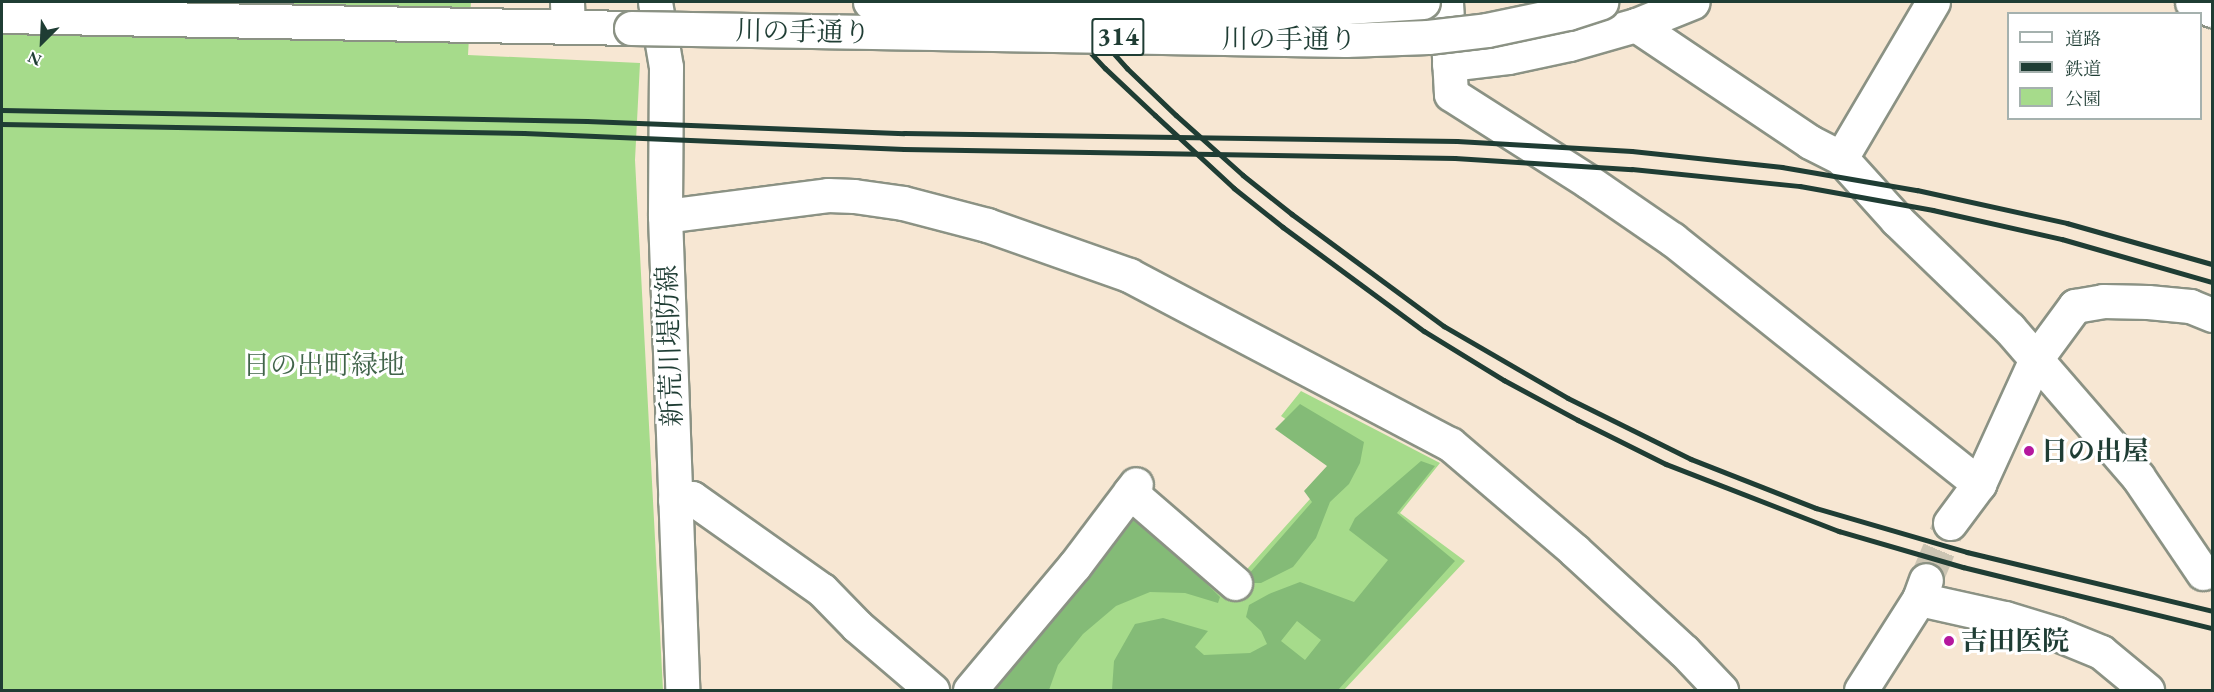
<!DOCTYPE html>
<meta charset="utf-8">
<style>
body{margin:0}
#map{position:relative;width:2214px;height:692px;overflow:hidden;background:#f7e7d3;font-family:"EB Garamond","Noto Serif JP",serif}
div>[style]{position:absolute}
[style*='--x']{left:calc(var(--x)*1px);top:calc(var(--y)*1px);width:calc(var(--w)*1px);rotate:calc(var(--a)*1deg)}
.green>*{inset:0;background:#a6db8b}
.forest>*{inset:0;background:#84bb77}
.street-tunnel>*{height:33px;margin-top:-16.5px;transform-origin:0;background:repeating-linear-gradient(90deg,#ccc5b3 0 33px,transparent 0 49px)}
.roads{filter:drop-shadow(2px 0 #8b9284) drop-shadow(-2px 0 #8b9284) drop-shadow(0 2px #8b9284) drop-shadow(0 -2px #8b9284)}
.street>*{height:33px;margin:-16.5px;padding:0 16.5px;transform-origin:16.5px;border-radius:16.5px;background:#fff}
.secondary>*{height:33px;margin:-16.5px;padding:0 16.5px;transform-origin:16.5px;border-radius:16.5px;background:#fff}
.primary>*{height:33px;margin:-16.5px;padding:0 16.5px;transform-origin:16.5px;border-radius:16.5px;background:#fff}
.rail>*{height:4.5px;margin:-2.25px;padding:0 2.25px;transform-origin:2.25px;border-radius:2.25px;background:#1f3d34}
.bridges{filter:drop-shadow(2px 0 #8b9284) drop-shadow(-2px 0 #8b9284) drop-shadow(0 2px #8b9284) drop-shadow(0 -2px #8b9284)}
.primary-bridge>*{height:33px;margin:-16.5px;padding:0 16.5px;transform-origin:16.5px;border-radius:16.5px;background:#fff}
.dots>*{width:16px;height:16px;translate:-50% -50%;box-sizing:border-box;border:3px solid #fff;border-radius:50%}
span{translate:-50% -50%;white-space:nowrap;text-align:center;line-height:1.15;-webkit-text-stroke:6px #fff;paint-order:stroke}
.shield-label span{padding:2px 4px;background:#fff;border:2px solid;border-radius:4px;-webkit-text-stroke-width:0}
.shield-label{font-size:26px;color:#1f3d34;font-weight:700}
.street-label{font-size:27px;color:#1f3d34}
.park-label{font-size:27px;color:#41644a}
.poi-label{font-size:27px;color:#1f3d34;font-weight:700}
.left{translate:0 -50%;text-align:left}
.frame{position:absolute;inset:0;border:3px solid #1f3d34;pointer-events:none}
.legend{position:absolute;left:2007px;top:12px;width:195px;height:108px;box-sizing:border-box;background:#fff;border:2px solid #a5b1ae;margin:0;padding:8px 10px;list-style:none;font-size:18px;color:#1f3d34}
.legend li{display:flex;align-items:center;gap:12px;height:30px}
.legend b{width:30px;border:2px solid #a5b1ae}
.north{position:absolute;left:12px;top:12px;width:60px;height:60px;-webkit-text-stroke:4px #fff;paint-order:stroke;rotate:204deg;font-size:16px;font-weight:700;line-height:24px;text-align:center;color:#1f3d34}
.north::after{content:'';display:block;margin:auto;width:21px;height:27px;background:#1f3d34;clip-path:polygon(50% 0,100% 100%,50% 72%,0 100%)}
</style>
<div id="map">
<div class="green">
<i style="clip-path:polygon(2px 2px,471px 2px,468px 55px,640px 63px,635px 160px,663px 690px,2px 690px)"></i>
<i style="clip-path:polygon(1301px 391px,1440px 463px,1400px 513px,1465px 561px,1344px 690px,974px 690px,1138px 504px,1231px 587px,1345px 460px,1281px 416px)"></i>
</div>
<div class="forest">
<i style="clip-path:polygon(1300px 404px,1364px 442px,1360px 463px,1349px 484px,1330px 502px,1316px 538px,1293px 567px,1261px 583px,1241px 583px,1312px 502px,1304px 491px,1327px 466px,1275px 429px)"></i>
<i style="clip-path:polygon(evenodd,1421px 461px,1435px 466px,1397px 513px,1455px 561px,1338px 690px,1112px 690px,1114px 661px,1135px 624px,1163px 618px,1208px 631px,1195px 647px,1204px 655px,1250px 653px,1267px 644px,1261px 631px,1246px 617px,1249px 605px,1269px 594px,1300px 582px,1354px 602px,1388px 560px,1349px 530px,1355px 518px,1421px 461px,1297px 621px,1321px 640px,1305px 660px,1281px 641px,1297px 621px)"></i>
<i style="clip-path:polygon(1129px 503px,1192px 561px,1189px 566px,1220px 597px,1218px 603px,1185px 593px,1150px 592px,1116px 606px,1083px 634px,1058px 665px,1049px 690px,979px 690px)"></i>
</div>
<div class="street-tunnel">
<i style="--x:1926;--y:580;--w:62;--a:-67.2"></i>
</div>
<div class="roads">
<div class="street">
<i style="--x:1446;--y:2;--w:92;--a:86.9"></i>
<i style="--x:1451;--y:94;--w:164;--a:32.5"></i>
<i style="--x:1589;--y:182;--w:101;--a:34.5"></i>
<i style="--x:1672;--y:239;--w:393;--a:38.6"></i>
<i style="--x:1933;--y:2;--w:181;--a:120.5"></i>
<i style="--x:1841;--y:158;--w:84;--a:47.9"></i>
<i style="--x:1897;--y:220;--w:156;--a:44"></i>
<i style="--x:2009;--y:328;--w:197;--a:49.1"></i>
<i style="--x:2138;--y:477;--w:116;--a:55.9"></i>
<i style="--x:2192;--y:2;--w:22;--a:22"></i>
<i style="--x:1636;--y:25;--w:210;--a:33.9"></i>
<i style="--x:1810;--y:142;--w:35;--a:27"></i>
<i style="--x:1449;--y:64;--w:59;--a:-6.8"></i>
<i style="--x:1508;--y:57;--w:62;--a:-12"></i>
<i style="--x:1569;--y:44;--w:70;--a:-15.8"></i>
<i style="--x:1636;--y:25;--w:61;--a:-22"></i>
<i style="--x:665;--y:216;--w:164;--a:-7.3"></i>
<i style="--x:828;--y:195;--w:26;--a:2"></i>
<i style="--x:854;--y:196;--w:49;--a:8.1"></i>
<i style="--x:903;--y:203;--w:87;--a:14.7"></i>
<i style="--x:987;--y:225;--w:151;--a:19.4"></i>
<i style="--x:1129;--y:275;--w:363;--a:27.8"></i>
<i style="--x:1450;--y:444;--w:163;--a:40.5"></i>
<i style="--x:1574;--y:550;--w:149;--a:42.6"></i>
<i style="--x:1684;--y:651;--w:54;--a:46.5"></i>
<i style="--x:1130;--y:492;--w:139;--a:40.9"></i>
<i style="--x:675;--y:500;--w:17;--a:-7"></i>
<i style="--x:692;--y:498;--w:159;--a:35.3"></i>
<i style="--x:822;--y:590;--w:50;--a:45.8"></i>
<i style="--x:857;--y:626;--w:99;--a:40.5"></i>
<i style="--x:1950;--y:523;--w:49;--a:-53.4"></i>
<i style="--x:1979;--y:484;--w:137;--a:-65.5"></i>
<i style="--x:2036;--y:359;--w:66;--a:-53.7"></i>
<i style="--x:2075;--y:306;--w:28;--a:-10"></i>
<i style="--x:2103;--y:301;--w:45;--a:1.3"></i>
<i style="--x:2148;--y:302;--w:42;--a:5.4"></i>
<i style="--x:2190;--y:306;--w:24;--a:22"></i>
<i style="--x:1919;--y:599;--w:88;--a:12.5"></i>
<i style="--x:2005;--y:618;--w:54;--a:17.1"></i>
<i style="--x:2057;--y:634;--w:48;--a:22.2"></i>
<i style="--x:2101;--y:652;--w:60;--a:39.6"></i>
<i style="--x:970;--y:690;--w:163;--a:-50"></i>
<i style="--x:1075;--y:565;--w:101;--a:-53"></i>
<i style="--x:1861;--y:690;--w:108;--a:-57.5"></i>
<i style="--x:1919;--y:599;--w:20;--a:-70"></i>
</div>
<div class="secondary">
<i style="--x:567;--y:2;--w:25;--a:88"></i>
<i style="--x:655;--y:2;--w:66;--a:80.4"></i>
<i style="--x:666;--y:67;--w:149;--a:90.4"></i>
<i style="--x:665;--y:216;--w:474;--a:87.9"></i>
</div>
<div class="primary">
<i style="--x:2;--y:16;--w:629;--a:1.09"></i>
</div>
</div>
<div class="rail">
<i style="--x:1044;--y:2;--w:90;--a:47.3"></i>
<i style="--x:1105;--y:68;--w:69;--a:43.2"></i>
<i style="--x:1155;--y:115;--w:108;--a:42.7"></i>
<i style="--x:1234;--y:188;--w:63;--a:38.5"></i>
<i style="--x:1283;--y:227;--w:175;--a:36.4"></i>
<i style="--x:1424;--y:331;--w:94;--a:31.5"></i>
<i style="--x:1504;--y:380;--w:84;--a:28.4"></i>
<i style="--x:1578;--y:420;--w:98;--a:26.6"></i>
<i style="--x:1666;--y:464;--w:186;--a:21.2"></i>
<i style="--x:1839;--y:531;--w:129;--a:16.2"></i>
<i style="--x:1963;--y:567;--w:256;--a:13.8"></i>
<i style="--x:1068;--y:2;--w:89;--a:48.2"></i>
<i style="--x:1127;--y:68;--w:68;--a:43.8"></i>
<i style="--x:1176;--y:115;--w:90;--a:41.8"></i>
<i style="--x:1243;--y:175;--w:63;--a:38.5"></i>
<i style="--x:1292;--y:214;--w:189;--a:36.4"></i>
<i style="--x:1444;--y:326;--w:143;--a:30.1"></i>
<i style="--x:1568;--y:398;--w:137;--a:26.4"></i>
<i style="--x:1691;--y:459;--w:134;--a:21.4"></i>
<i style="--x:1816;--y:508;--w:157;--a:16.2"></i>
<i style="--x:1967;--y:552;--w:252;--a:13.5"></i>
<i style="--x:2;--y:110;--w:585;--a:1.08"></i>
<i style="--x:587;--y:121;--w:317;--a:2.2"></i>
<i style="--x:904;--y:133;--w:553;--a:0.83"></i>
<i style="--x:1457;--y:141;--w:175;--a:3.3"></i>
<i style="--x:1632;--y:151;--w:151;--a:6.1"></i>
<i style="--x:1782;--y:167;--w:137;--a:9.7"></i>
<i style="--x:1917;--y:190;--w:154;--a:12.4"></i>
<i style="--x:2067;--y:223;--w:151;--a:15.8"></i>
<i style="--x:2;--y:124;--w:522;--a:0.99"></i>
<i style="--x:524;--y:133;--w:380;--a:2.4"></i>
<i style="--x:904;--y:149;--w:551;--a:0.94"></i>
<i style="--x:1455;--y:158;--w:177;--a:3.6"></i>
<i style="--x:1632;--y:169;--w:169;--a:5.8"></i>
<i style="--x:1800;--y:186;--w:135;--a:10.2"></i>
<i style="--x:1933;--y:210;--w:132;--a:12.7"></i>
<i style="--x:2062;--y:239;--w:156;--a:16"></i>
</div>
<div class="bridges">
<div class="primary-bridge">
<i style="--x:870;--y:2;--w:355;--a:1"></i>
<i style="--x:1225;--y:8;--w:122;--a:-0.5"></i>
<i style="--x:1347;--y:7;--w:76;--a:-3.8"></i>
<i style="--x:631;--y:28;--w:715;--a:0.96"></i>
<i style="--x:1346;--y:40;--w:82;--a:-2.1"></i>
<i style="--x:1428;--y:37;--w:59;--a:-6.8"></i>
<i style="--x:1487;--y:30;--w:83;--a:-11.9"></i>
<i style="--x:1568;--y:13;--w:35;--a:-18"></i>
</div>
</div>
<div class="dots">
<i style="left:2029px;top:451px;background:#b5179e"></i>
<i style="left:1949px;top:641px;background:#b5179e"></i>
</div>
<div class="shield-label">
<span style="left:1118px;top:37px">314</span>
</div>
<div class="street-label">
<span style="left:803px;top:31px;rotate:1deg">川の手通り</span>
<span style="left:1289px;top:39px">川の手通り</span>
<span style="left:669px;top:346px;rotate:-92deg">新荒川堤防線</span>
</div>
<div class="park-label">
<span style="left:324px;top:365px">日の出町緑地</span>
</div>
<div class="poi-label">
<span class="left" style="left:2041px;top:451px">日の出屋</span>
<span class="left" style="left:1961px;top:641px">吉田医院</span>
</div>
<div class="frame"></div>
<ul class="legend">
<li><b style="height:8px;background:#fff"></b>道路</li>
<li><b style="height:8px;background:#1f3d34"></b>鉄道</li>
<li><b style="height:16px;background:#a6db8b"></b>公園</li>
</ul>
<div class="north">N</div>
</div>
